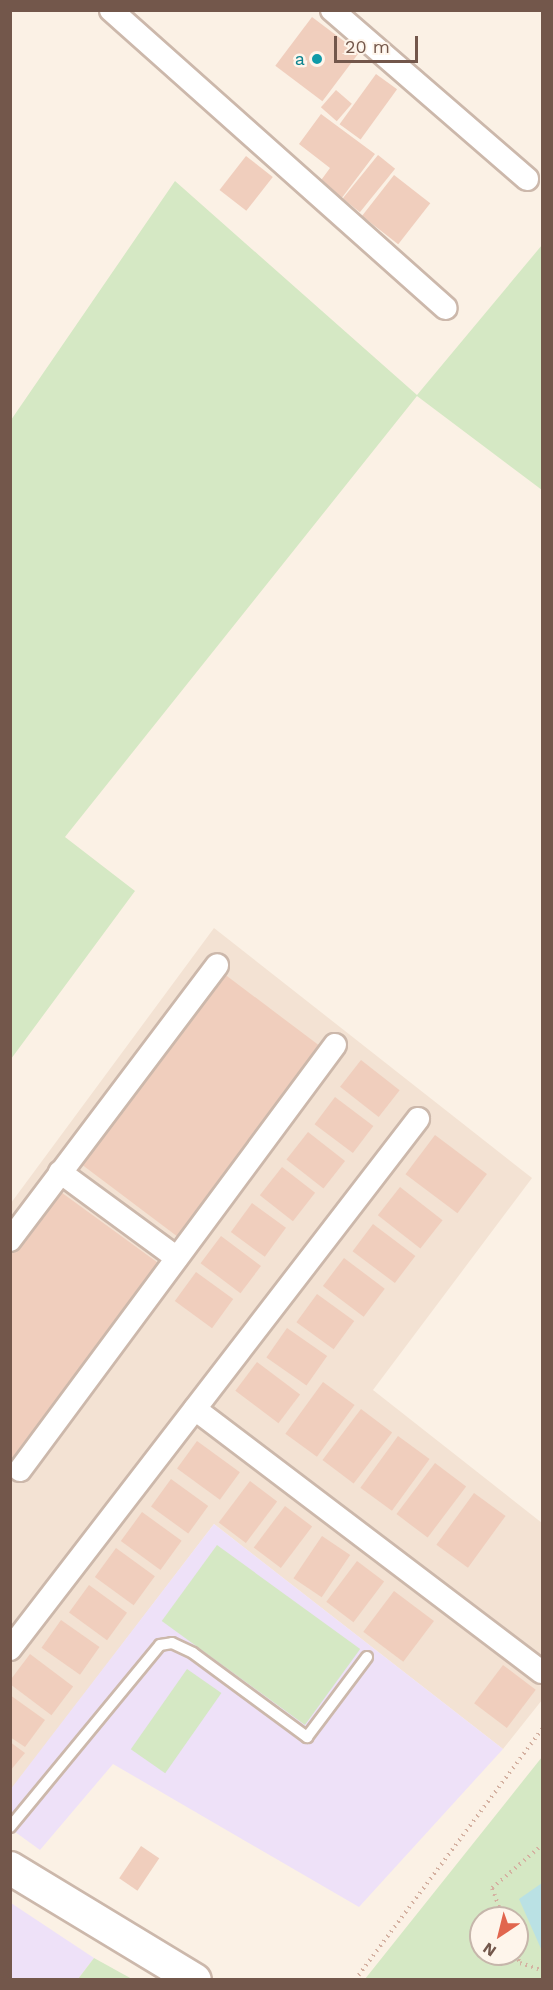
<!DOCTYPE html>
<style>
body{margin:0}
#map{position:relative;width:553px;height:1990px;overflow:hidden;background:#fbf1e5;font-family:"Work Sans",sans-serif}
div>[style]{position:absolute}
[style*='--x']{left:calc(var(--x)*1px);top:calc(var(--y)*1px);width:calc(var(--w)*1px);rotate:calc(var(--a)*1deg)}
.residential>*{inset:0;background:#f3e2d3}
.education>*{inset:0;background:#eee1f8}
.green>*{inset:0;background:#d5e8c4;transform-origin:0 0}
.water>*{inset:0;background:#bae1e4}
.building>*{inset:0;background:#f0cebd;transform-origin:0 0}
.path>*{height:4px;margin-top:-2px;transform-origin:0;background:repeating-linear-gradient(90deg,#d4b1a1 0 1.5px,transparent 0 6px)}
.roads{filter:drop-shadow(2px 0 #ccb8ab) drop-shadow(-2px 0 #ccb8ab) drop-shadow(0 2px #ccb8ab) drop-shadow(0 -2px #ccb8ab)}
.lane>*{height:10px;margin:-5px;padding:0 5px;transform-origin:5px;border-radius:5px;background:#fff}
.street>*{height:22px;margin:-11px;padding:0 11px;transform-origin:11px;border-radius:11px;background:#fff}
.secondary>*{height:32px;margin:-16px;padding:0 16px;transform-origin:16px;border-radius:16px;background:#fff}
.dots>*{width:16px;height:16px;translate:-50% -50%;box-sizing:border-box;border:3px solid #fef5eb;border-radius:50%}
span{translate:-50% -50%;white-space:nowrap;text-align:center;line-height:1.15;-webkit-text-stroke:5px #fef5eb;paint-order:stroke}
.culture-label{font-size:18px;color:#0d838f}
.right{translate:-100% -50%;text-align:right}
.frame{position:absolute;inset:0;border:12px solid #73574b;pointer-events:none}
.north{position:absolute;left:469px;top:1906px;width:60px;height:60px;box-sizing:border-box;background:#fef5eb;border:2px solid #c6b6ab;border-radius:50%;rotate:215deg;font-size:16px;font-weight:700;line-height:24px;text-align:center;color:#73574b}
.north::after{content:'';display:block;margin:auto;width:21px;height:27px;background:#e1664e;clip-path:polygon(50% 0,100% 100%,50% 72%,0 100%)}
.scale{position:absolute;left:334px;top:36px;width:84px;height:27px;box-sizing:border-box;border:3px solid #73574b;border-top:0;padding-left:8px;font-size:18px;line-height:21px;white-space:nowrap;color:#73574b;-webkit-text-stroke:4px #fef5eb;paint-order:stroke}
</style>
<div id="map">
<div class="residential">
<i style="clip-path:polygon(214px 928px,532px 1178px,373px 1390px,542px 1523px,542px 1700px,503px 1749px,214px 1524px,11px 1790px,11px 1203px)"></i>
</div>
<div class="education">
<i style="clip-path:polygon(214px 1524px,503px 1749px,359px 1907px,113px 1764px,40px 1850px,11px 1829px,10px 1790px)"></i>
<i style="clip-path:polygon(11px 1903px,94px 1958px,78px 1979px,11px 1979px)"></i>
</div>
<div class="green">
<i style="clip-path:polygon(175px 181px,417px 395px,542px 245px,542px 490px,417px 396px,65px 837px,135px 891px,11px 1059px,11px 420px)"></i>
<i style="left:217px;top:1545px;width:177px;height:94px;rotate:36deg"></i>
<i style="left:187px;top:1669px;width:42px;height:98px;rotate:35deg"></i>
<i style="clip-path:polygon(evenodd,542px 1757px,542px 1979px,365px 1979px,542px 1757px,481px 1918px,517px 1918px,517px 1954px,481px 1954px,481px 1918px)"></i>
<i style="clip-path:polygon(94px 1958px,132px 1979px,78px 1979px)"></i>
</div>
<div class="water">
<i style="clip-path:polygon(542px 1883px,542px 1951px,519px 1899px)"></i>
</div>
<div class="building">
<i style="left:312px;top:17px;width:59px;height:61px;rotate:37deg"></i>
<i style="left:376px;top:74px;width:26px;height:62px;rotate:36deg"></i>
<i style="left:336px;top:90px;width:21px;height:23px;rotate:41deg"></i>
<i style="clip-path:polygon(321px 114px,375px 154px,341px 199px,319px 183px,330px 168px,299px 144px)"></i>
<i style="left:378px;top:155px;width:22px;height:56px;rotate:39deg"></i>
<i style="left:246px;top:156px;width:34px;height:43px;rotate:38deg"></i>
<i style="left:394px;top:175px;width:46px;height:52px;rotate:38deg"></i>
<i style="left:219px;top:970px;width:133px;height:238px;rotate:37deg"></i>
<i style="left:361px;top:1060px;width:49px;height:34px;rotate:38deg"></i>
<i style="left:335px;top:1097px;width:48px;height:34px;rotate:37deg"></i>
<i style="left:308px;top:1132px;width:47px;height:35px;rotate:38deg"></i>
<i style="left:435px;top:1135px;width:65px;height:49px;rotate:37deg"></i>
<i style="left:282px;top:1167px;width:42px;height:36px;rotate:38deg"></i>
<i style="clip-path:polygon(54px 1187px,165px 1268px,20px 1465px,10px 1458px,10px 1246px)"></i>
<i style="left:400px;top:1187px;width:54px;height:36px;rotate:38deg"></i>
<i style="left:252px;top:1203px;width:42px;height:36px;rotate:36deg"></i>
<i style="left:373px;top:1224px;width:53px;height:34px;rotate:37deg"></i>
<i style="left:221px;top:1236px;width:50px;height:34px;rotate:37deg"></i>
<i style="left:344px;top:1258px;width:51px;height:35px;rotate:37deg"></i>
<i style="left:196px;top:1272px;width:46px;height:36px;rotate:36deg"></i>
<i style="left:317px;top:1294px;width:46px;height:35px;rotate:36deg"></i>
<i style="left:287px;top:1328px;width:49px;height:36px;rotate:35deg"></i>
<i style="left:257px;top:1362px;width:54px;height:36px;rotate:37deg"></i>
<i style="left:323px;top:1382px;width:39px;height:64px;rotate:36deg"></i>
<i style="left:361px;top:1409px;width:39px;height:64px;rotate:37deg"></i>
<i style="left:398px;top:1436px;width:39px;height:64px;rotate:36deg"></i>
<i style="left:197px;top:1441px;width:53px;height:34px;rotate:36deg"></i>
<i style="left:435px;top:1463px;width:39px;height:64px;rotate:37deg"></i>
<i style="left:171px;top:1479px;width:46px;height:34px;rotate:36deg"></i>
<i style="left:250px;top:1481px;width:34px;height:52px;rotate:37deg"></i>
<i style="left:474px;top:1493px;width:39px;height:64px;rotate:36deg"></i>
<i style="left:285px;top:1506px;width:34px;height:52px;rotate:37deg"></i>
<i style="left:142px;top:1512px;width:49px;height:36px;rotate:36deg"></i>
<i style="left:322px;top:1536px;width:34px;height:51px;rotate:34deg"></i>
<i style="left:116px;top:1548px;width:48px;height:36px;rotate:36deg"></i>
<i style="left:357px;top:1561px;width:34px;height:51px;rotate:37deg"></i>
<i style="left:89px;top:1585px;width:47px;height:34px;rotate:36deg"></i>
<i style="left:394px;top:1591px;width:50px;height:51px;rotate:37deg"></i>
<i style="left:61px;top:1620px;width:47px;height:34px;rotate:35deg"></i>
<i style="left:30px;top:1654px;width:54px;height:36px;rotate:37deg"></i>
<i style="left:503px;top:1665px;width:41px;height:48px;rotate:37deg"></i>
<i style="clip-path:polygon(10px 1695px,45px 1720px,25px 1747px,10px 1737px)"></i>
<i style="clip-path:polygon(10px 1742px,25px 1753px,10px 1771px)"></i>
<i style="left:141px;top:1846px;width:22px;height:39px;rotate:34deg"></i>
</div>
<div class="path">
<i style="--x:503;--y:1918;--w:32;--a:-110"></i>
<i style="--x:492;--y:1888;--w:66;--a:-40.7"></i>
<i style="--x:516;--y:1954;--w:10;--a:66"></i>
<i style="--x:520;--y:1963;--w:23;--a:18"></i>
<i style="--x:355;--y:1980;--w:313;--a:-53.3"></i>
</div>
<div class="roads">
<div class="lane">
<i style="--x:10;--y:1827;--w:236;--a:-50.5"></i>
<i style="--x:160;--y:1645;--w:12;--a:-9"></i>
<i style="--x:172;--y:1643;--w:23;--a:25"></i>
<i style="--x:193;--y:1653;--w:142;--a:36.4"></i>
<i style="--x:307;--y:1737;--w:100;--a:-53.1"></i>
</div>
<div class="street">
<i style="--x:111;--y:10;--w:448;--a:41.7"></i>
<i style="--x:332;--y:10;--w:258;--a:40.9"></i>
<i style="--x:60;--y:1172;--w:145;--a:36.3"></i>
<i style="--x:10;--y:1240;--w:344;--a:-53"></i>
<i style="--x:195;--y:1409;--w:435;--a:37.2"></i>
<i style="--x:20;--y:1470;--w:529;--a:-53.46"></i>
<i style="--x:10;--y:1649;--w:669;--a:-52.41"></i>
</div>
<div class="secondary">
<i style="--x:10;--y:1868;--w:216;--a:31.2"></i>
</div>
</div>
<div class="dots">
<i style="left:317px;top:59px;background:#0f9aa8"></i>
</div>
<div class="culture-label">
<span class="right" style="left:305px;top:59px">a</span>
</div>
<div class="frame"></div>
<div class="north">N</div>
<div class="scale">20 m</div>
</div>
